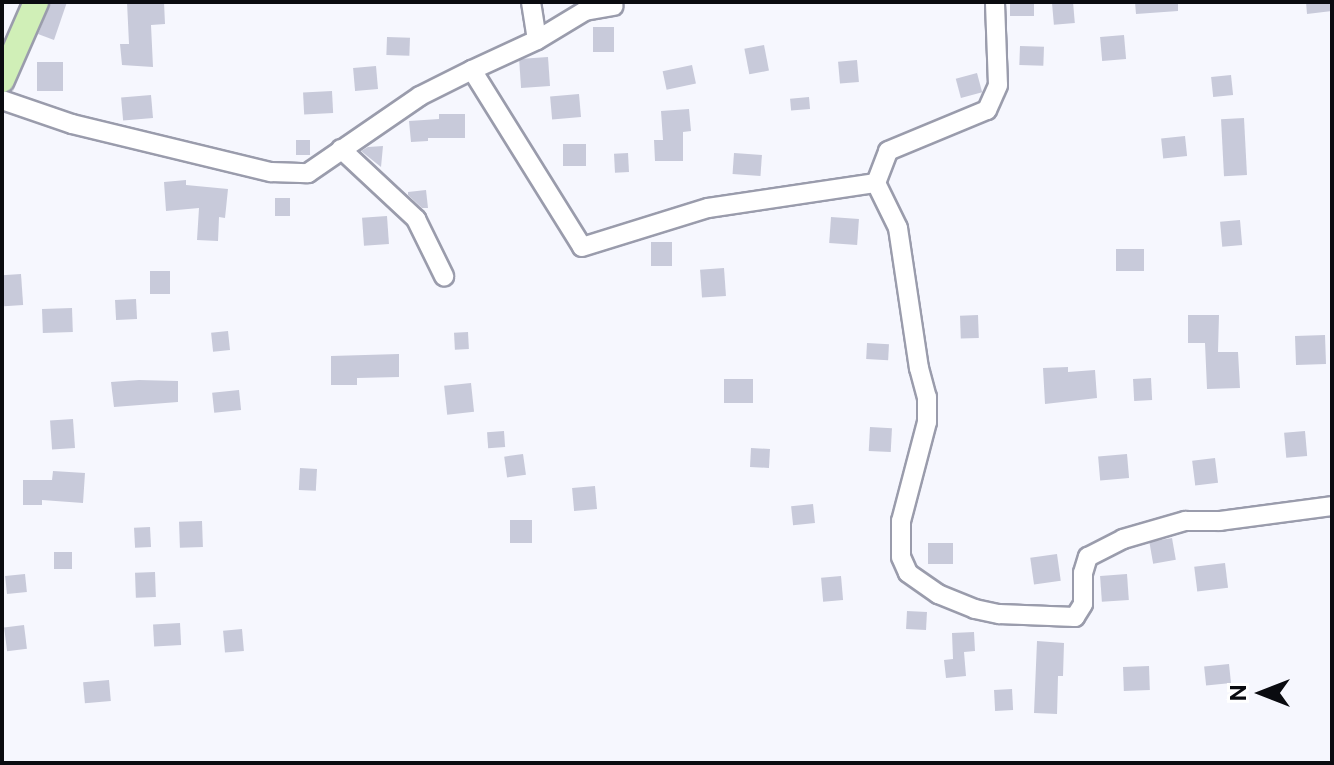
<!DOCTYPE html>
<style>
body{margin:0}
#map{position:relative;width:1334px;height:765px;overflow:hidden;background:#f6f7fe;font-family:"Public Sans",sans-serif}
div>[style]{position:absolute}
[style*='--x']{left:calc(var(--x)*1px);top:calc(var(--y)*1px);width:calc(var(--w)*1px);rotate:calc(var(--a)*1deg)}
.building>*{inset:0;background:#c8cada;transform-origin:0 0}
.roads{filter:drop-shadow(2px 0 #9a9cac) drop-shadow(-2px 0 #9a9cac) drop-shadow(0 2px #9a9cac) drop-shadow(0 -2px #9a9cac)}
.minor>*{height:18px;margin:-9px;padding:0 9px;transform-origin:9px;border-radius:9px;background:#fff}
.major>*{height:24px;margin:-12px;padding:0 12px;transform-origin:12px;border-radius:12px;background:#d0efb7}
span{translate:-50% -50%;white-space:nowrap;text-align:center;line-height:1.15;-webkit-text-stroke:7px #fff;paint-order:stroke}
.frame{position:absolute;inset:0;border:4px solid #0a0b10;pointer-events:none}
.north{position:absolute;left:1222px;top:653px;width:80px;height:80px;-webkit-text-stroke:6px #fff;paint-order:stroke;rotate:270deg;font-size:22px;font-weight:700;line-height:32px;text-align:center;color:#0a0b10}
.north::after{content:'';display:block;margin:auto;width:28px;height:36px;background:#0a0b10;clip-path:polygon(50% 0,100% 100%,50% 72%,0 100%)}
</style>
<div id="map">
<div class="building">
<i style="clip-path:polygon(51px 2px,67px 2px,54px 40px,38px 34px)"></i>
<i style="clip-path:polygon(127px 2px,164px 2px,165px 24px,151px 25px,153px 67px,122px 65px,120px 44px,129px 44px)"></i>
<i style="left:1010px;top:2px;width:24px;height:14px"></i>
<i style="left:1073px;top:2px;width:21px;height:21px;rotate:85deg"></i>
<i style="clip-path:polygon(1135px 2px,1178px 2px,1178px 11px,1136px 14px)"></i>
<i style="clip-path:polygon(1306px 2px,1332px 2px,1332px 11px,1307px 14px)"></i>
<i style="left:593px;top:27px;width:21px;height:25px"></i>
<i style="left:1124px;top:35px;width:24px;height:24px;rotate:85deg"></i>
<i style="left:387px;top:37px;width:23px;height:18px;rotate:2deg"></i>
<i style="left:764px;top:45px;width:26px;height:20px;rotate:79deg"></i>
<i style="left:1020px;top:46px;width:24px;height:19px;rotate:2deg"></i>
<i style="left:548px;top:57px;width:29px;height:29px;rotate:86deg"></i>
<i style="left:857px;top:60px;width:22px;height:19px;rotate:85deg"></i>
<i style="left:37px;top:62px;width:26px;height:29px"></i>
<i style="left:692px;top:65px;width:19px;height:30px;rotate:78deg"></i>
<i style="left:376px;top:66px;width:23px;height:23px;rotate:85deg"></i>
<i style="left:977px;top:73px;width:20px;height:22px;rotate:75deg"></i>
<i style="left:1231px;top:75px;width:20px;height:20px;rotate:84deg"></i>
<i style="left:332px;top:91px;width:22px;height:29px;rotate:87deg"></i>
<i style="left:579px;top:94px;width:23px;height:29px;rotate:85deg"></i>
<i style="left:151px;top:95px;width:23px;height:30px;rotate:85deg"></i>
<i style="left:809px;top:97px;width:12px;height:19px;rotate:85deg"></i>
<i style="clip-path:polygon(689px 109px,691px 131px,683px 132px,683px 161px,655px 161px,654px 140px,663px 140px,661px 111px)"></i>
<i style="clip-path:polygon(439px 114px,465px 114px,465px 138px,428px 138px,428px 141px,411px 142px,409px 121px,439px 119px)"></i>
<i style="left:1244px;top:118px;width:57px;height:23px;rotate:87deg"></i>
<i style="left:1185px;top:136px;width:20px;height:24px;rotate:84deg"></i>
<i style="left:296px;top:140px;width:14px;height:15px"></i>
<i style="left:563px;top:144px;width:23px;height:22px"></i>
<i style="clip-path:polygon(383px 146px,381px 167px,361px 151px,368px 147px)"></i>
<i style="left:628px;top:153px;width:19px;height:14px;rotate:87deg"></i>
<i style="left:734px;top:153px;width:28px;height:21px;rotate:4deg"></i>
<i style="clip-path:polygon(186px 180px,186px 185px,228px 189px,225px 218px,219px 217px,218px 241px,197px 240px,199px 208px,166px 211px,164px 182px)"></i>
<i style="clip-path:polygon(426px 190px,428px 208px,422px 208px,408px 195px,408px 192px)"></i>
<i style="left:275px;top:198px;width:15px;height:18px"></i>
<i style="left:387px;top:216px;width:28px;height:25px;rotate:86deg"></i>
<i style="left:831px;top:217px;width:28px;height:26px;rotate:4deg"></i>
<i style="left:1240px;top:220px;width:25px;height:20px;rotate:85deg"></i>
<i style="left:651px;top:242px;width:21px;height:24px"></i>
<i style="left:1116px;top:249px;width:28px;height:22px"></i>
<i style="left:724px;top:268px;width:28px;height:24px;rotate:86deg"></i>
<i style="left:150px;top:271px;width:20px;height:23px"></i>
<i style="left:21px;top:274px;width:31px;height:19px;rotate:86deg"></i>
<i style="left:136px;top:299px;width:20px;height:21px;rotate:87deg"></i>
<i style="left:72px;top:308px;width:24px;height:30px;rotate:88deg"></i>
<i style="left:978px;top:315px;width:23px;height:18px;rotate:88deg"></i>
<i style="clip-path:polygon(1188px 315px,1219px 315px,1218px 352px,1238px 352px,1240px 388px,1207px 389px,1205px 343px,1188px 343px)"></i>
<i style="left:228px;top:331px;width:19px;height:17px;rotate:84deg"></i>
<i style="left:468px;top:332px;width:17px;height:14px;rotate:87deg"></i>
<i style="left:1325px;top:335px;width:29px;height:30px;rotate:88deg"></i>
<i style="left:867px;top:343px;width:22px;height:16px;rotate:3deg"></i>
<i style="clip-path:polygon(399px 354px,399px 377px,357px 378px,357px 385px,331px 385px,331px 356px)"></i>
<i style="clip-path:polygon(1068px 367px,1068px 372px,1095px 370px,1097px 398px,1045px 404px,1043px 368px)"></i>
<i style="left:1151px;top:378px;width:22px;height:18px;rotate:87deg"></i>
<i style="left:753px;top:379px;width:24px;height:29px;rotate:90deg"></i>
<i style="clip-path:polygon(139px 380px,178px 381px,178px 402px,114px 407px,111px 382px)"></i>
<i style="left:471px;top:383px;width:29px;height:27px;rotate:84deg"></i>
<i style="left:239px;top:390px;width:20px;height:27px;rotate:84deg"></i>
<i style="left:73px;top:419px;width:29px;height:23px;rotate:86deg"></i>
<i style="left:870px;top:427px;width:22px;height:24px;rotate:3deg"></i>
<i style="left:504px;top:431px;width:16px;height:17px;rotate:86deg"></i>
<i style="left:1305px;top:431px;width:25px;height:21px;rotate:85deg"></i>
<i style="left:751px;top:448px;width:19px;height:19px;rotate:3deg"></i>
<i style="left:523px;top:454px;width:21px;height:19px;rotate:82deg"></i>
<i style="left:1127px;top:454px;width:24px;height:29px;rotate:85deg"></i>
<i style="left:1215px;top:458px;width:25px;height:23px;rotate:83deg"></i>
<i style="left:300px;top:468px;width:17px;height:22px;rotate:3deg"></i>
<i style="clip-path:polygon(53px 471px,85px 473px,83px 503px,42px 500px,42px 505px,23px 505px,23px 480px,52px 480px)"></i>
<i style="left:595px;top:486px;width:23px;height:23px;rotate:85deg"></i>
<i style="left:813px;top:504px;width:19px;height:22px;rotate:84deg"></i>
<i style="left:532px;top:520px;width:23px;height:22px;rotate:90deg"></i>
<i style="left:202px;top:521px;width:26px;height:23px;rotate:88deg"></i>
<i style="left:150px;top:527px;width:20px;height:16px;rotate:87deg"></i>
<i style="left:1172px;top:538px;width:22px;height:23px;rotate:80deg"></i>
<i style="left:928px;top:543px;width:25px;height:21px"></i>
<i style="left:72px;top:552px;width:17px;height:18px;rotate:90deg"></i>
<i style="left:1057px;top:554px;width:27px;height:27px;rotate:82deg"></i>
<i style="left:1225px;top:563px;width:25px;height:31px;rotate:83deg"></i>
<i style="left:155px;top:572px;width:25px;height:20px;rotate:88deg"></i>
<i style="left:25px;top:574px;width:18px;height:20px;rotate:84deg"></i>
<i style="left:1127px;top:574px;width:26px;height:27px;rotate:86deg"></i>
<i style="left:841px;top:576px;width:24px;height:20px;rotate:85deg"></i>
<i style="left:907px;top:611px;width:20px;height:18px;rotate:3deg"></i>
<i style="left:180px;top:623px;width:22px;height:27px;rotate:87deg"></i>
<i style="left:24px;top:625px;width:24px;height:20px;rotate:83deg"></i>
<i style="left:242px;top:629px;width:22px;height:19px;rotate:85deg"></i>
<i style="clip-path:polygon(974px 632px,975px 651px,964px 652px,966px 676px,946px 678px,944px 660px,953px 659px,952px 633px)"></i>
<i style="clip-path:polygon(1037px 641px,1064px 643px,1063px 676px,1058px 676px,1057px 714px,1034px 713px)"></i>
<i style="left:1229px;top:664px;width:19px;height:25px;rotate:84deg"></i>
<i style="left:1149px;top:666px;width:24px;height:26px;rotate:88deg"></i>
<i style="left:109px;top:680px;width:21px;height:26px;rotate:85deg"></i>
<i style="left:1012px;top:689px;width:21px;height:18px;rotate:87deg"></i>
</div>
<div class="roads">
<div class="minor">
<i style="--x:531;--y:2;--w:38;--a:81"></i>
<i style="--x:537;--y:40;--w:72;--a:155.2"></i>
<i style="--x:472;--y:70;--w:208;--a:58.1"></i>
<i style="--x:582;--y:247;--w:132;--a:-17.2"></i>
<i style="--x:708;--y:208;--w:170;--a:-8.5"></i>
<i style="--x:876;--y:183;--w:34;--a:-69"></i>
<i style="--x:888;--y:151;--w:107;--a:-22.5"></i>
<i style="--x:987;--y:110;--w:27;--a:-66"></i>
<i style="--x:998;--y:85;--w:83;--a:-92.1"></i>
<i style="--x:537;--y:40;--w:56;--a:-31.1"></i>
<i style="--x:585;--y:11;--w:29;--a:-10"></i>
<i style="--x:2;--y:100;--w:74;--a:18.9"></i>
<i style="--x:72;--y:124;--w:205;--a:13.6"></i>
<i style="--x:271;--y:172;--w:37;--a:2"></i>
<i style="--x:308;--y:173;--w:136;--a:-34.5"></i>
<i style="--x:420;--y:96;--w:58;--a:-26.6"></i>
<i style="--x:341;--y:149;--w:103;--a:43"></i>
<i style="--x:416;--y:219;--w:64;--a:63.8"></i>
<i style="--x:876;--y:183;--w:50;--a:63.9"></i>
<i style="--x:898;--y:228;--w:142;--a:81.5"></i>
<i style="--x:919;--y:368;--w:30;--a:75"></i>
<i style="--x:927;--y:397;--w:25;--a:90"></i>
<i style="--x:927;--y:422;--w:102;--a:104.7"></i>
<i style="--x:901;--y:521;--w:36;--a:90"></i>
<i style="--x:901;--y:557;--w:17;--a:66"></i>
<i style="--x:908;--y:573;--w:37;--a:35"></i>
<i style="--x:938;--y:594;--w:40;--a:22"></i>
<i style="--x:975;--y:609;--w:25;--a:12"></i>
<i style="--x:999;--y:614;--w:76;--a:2.3"></i>
<i style="--x:1075;--y:617;--w:15;--a:-58"></i>
<i style="--x:1083;--y:604;--w:31;--a:-90"></i>
<i style="--x:1083;--y:573;--w:17;--a:-73"></i>
<i style="--x:1088;--y:557;--w:39;--a:-27"></i>
<i style="--x:1123;--y:539;--w:65;--a:-16.2"></i>
<i style="--x:1185;--y:521;--w:35;--a:0"></i>
<i style="--x:1220;--y:521;--w:113;--a:-7.6"></i>
</div>
<div class="major">
<i style="--x:2;--y:80;--w:85;--a:-66.4"></i>
</div>
</div>
<div class="frame"></div>
<div class="north">N</div>
</div>
